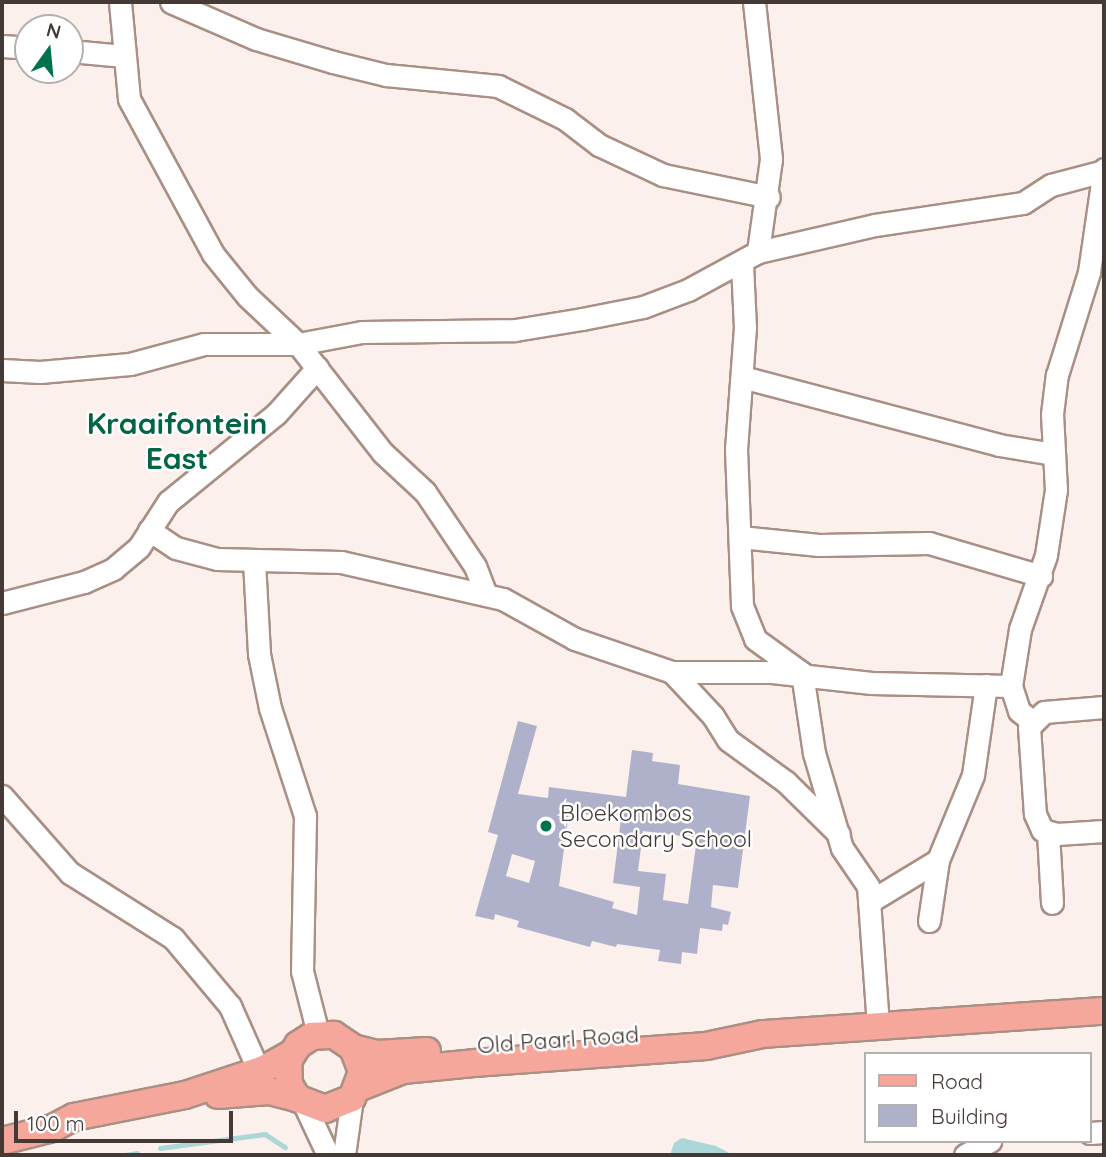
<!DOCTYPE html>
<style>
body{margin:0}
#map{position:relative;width:1106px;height:1157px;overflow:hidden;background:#fcf0ec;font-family:Quicksand,sans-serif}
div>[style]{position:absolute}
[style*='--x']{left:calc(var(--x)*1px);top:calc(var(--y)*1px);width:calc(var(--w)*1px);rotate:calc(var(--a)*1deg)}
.water>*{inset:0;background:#abd7d8}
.stream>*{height:4.5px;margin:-2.25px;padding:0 2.25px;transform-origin:2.25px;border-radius:2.25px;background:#abd7d8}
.building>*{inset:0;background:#afb1ca}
.roads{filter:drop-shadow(2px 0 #a98f84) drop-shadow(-2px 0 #a98f84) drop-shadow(0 2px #a98f84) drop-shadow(0 -2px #a98f84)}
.minor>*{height:21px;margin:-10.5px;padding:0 10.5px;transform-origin:10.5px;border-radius:10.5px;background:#fff}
.major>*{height:26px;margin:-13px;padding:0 13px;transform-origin:13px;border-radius:13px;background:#f6a79b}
.dots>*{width:19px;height:19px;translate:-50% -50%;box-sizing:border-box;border:4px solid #fff;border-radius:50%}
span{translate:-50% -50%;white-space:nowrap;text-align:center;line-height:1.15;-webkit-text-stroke:5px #fff;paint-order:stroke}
.poi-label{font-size:23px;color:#443935}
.left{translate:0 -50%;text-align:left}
.street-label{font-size:23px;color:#443935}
.district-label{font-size:30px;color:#006643;font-weight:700}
.frame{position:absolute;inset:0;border:4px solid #443935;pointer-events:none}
.legend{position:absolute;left:864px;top:1052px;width:228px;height:91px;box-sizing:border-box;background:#fff;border:2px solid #b4b0ae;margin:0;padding:9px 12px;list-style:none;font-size:21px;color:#443935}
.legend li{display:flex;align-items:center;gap:14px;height:35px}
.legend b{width:35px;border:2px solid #b4b0ae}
.north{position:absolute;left:14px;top:14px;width:70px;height:70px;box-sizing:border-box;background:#fff;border:2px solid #b4b0ae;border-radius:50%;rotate:15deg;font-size:19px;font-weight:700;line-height:28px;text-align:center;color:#443935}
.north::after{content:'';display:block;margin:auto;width:24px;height:32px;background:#00724c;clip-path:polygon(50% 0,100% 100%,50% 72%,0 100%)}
.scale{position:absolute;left:14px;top:1111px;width:219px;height:32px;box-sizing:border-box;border:4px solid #443935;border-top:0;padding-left:9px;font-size:21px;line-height:24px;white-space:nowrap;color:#443935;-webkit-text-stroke:5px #fff;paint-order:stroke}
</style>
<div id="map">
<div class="water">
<i style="clip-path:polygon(682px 1138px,716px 1146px,733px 1155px,670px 1155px,674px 1143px)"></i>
</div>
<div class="stream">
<i style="--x:160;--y:1148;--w:106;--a:-7.6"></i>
<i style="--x:265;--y:1134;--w:24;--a:33"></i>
<i style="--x:125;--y:1155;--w:12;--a:-9"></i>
</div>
<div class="building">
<i style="clip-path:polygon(evenodd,518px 721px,537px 726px,518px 794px,548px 798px,549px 787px,626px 797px,632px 750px,653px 753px,652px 761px,680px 765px,678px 784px,750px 796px,738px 888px,713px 885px,711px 907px,731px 912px,728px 925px,723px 924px,722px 931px,700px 928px,697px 954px,682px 952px,681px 964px,658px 961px,660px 950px,617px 944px,616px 947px,592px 941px,590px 947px,517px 927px,519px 921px,495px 914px,494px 920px,475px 916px,498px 835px,488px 832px,518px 721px,569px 812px,621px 819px,613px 883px,640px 887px,637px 915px,612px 908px,614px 902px,559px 886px,569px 812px,518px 721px,643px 831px,697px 838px,688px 904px,663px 900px,666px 874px,638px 871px,643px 831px,518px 721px,512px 854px,535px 861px,529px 883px,506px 876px,512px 854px)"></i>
</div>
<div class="roads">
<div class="minor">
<i style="--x:120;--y:2;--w:97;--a:84.7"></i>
<i style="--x:129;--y:99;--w:176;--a:61.5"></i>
<i style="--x:213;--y:254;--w:54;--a:51"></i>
<i style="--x:247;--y:296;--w:70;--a:43.3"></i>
<i style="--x:298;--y:344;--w:138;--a:52.1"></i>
<i style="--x:383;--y:453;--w:57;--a:42.9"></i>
<i style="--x:425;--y:492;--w:89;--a:56"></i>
<i style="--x:475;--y:566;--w:31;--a:69"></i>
<i style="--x:171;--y:2;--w:93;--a:23.5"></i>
<i style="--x:256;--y:39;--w:80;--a:16.6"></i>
<i style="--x:333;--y:62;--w:55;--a:13.8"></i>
<i style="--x:386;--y:75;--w:113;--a:5.6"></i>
<i style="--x:498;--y:86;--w:75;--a:26.2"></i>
<i style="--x:565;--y:119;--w:43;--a:37.4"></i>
<i style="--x:599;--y:145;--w:71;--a:25.1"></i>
<i style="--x:663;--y:175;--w:108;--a:11.7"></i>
<i style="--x:754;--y:2;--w:158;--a:83.8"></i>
<i style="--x:771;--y:159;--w:94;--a:98"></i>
<i style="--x:2;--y:46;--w:26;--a:4"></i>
<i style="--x:70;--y:51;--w:54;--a:5.3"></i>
<i style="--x:742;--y:264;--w:63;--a:87.3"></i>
<i style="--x:745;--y:327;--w:122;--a:94.2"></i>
<i style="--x:736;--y:449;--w:157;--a:87.8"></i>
<i style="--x:742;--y:606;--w:35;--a:68"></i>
<i style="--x:755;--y:639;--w:58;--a:35.9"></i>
<i style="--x:802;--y:673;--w:81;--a:81.5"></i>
<i style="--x:814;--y:753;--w:99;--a:73.6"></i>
<i style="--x:842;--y:848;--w:46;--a:55.6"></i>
<i style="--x:868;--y:886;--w:141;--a:85.9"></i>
<i style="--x:2;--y:370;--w:38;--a:3"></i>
<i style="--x:40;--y:372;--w:90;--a:-5.1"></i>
<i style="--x:130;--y:364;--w:77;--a:-15.1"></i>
<i style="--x:204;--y:344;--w:94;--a:0"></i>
<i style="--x:298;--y:344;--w:65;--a:-10.6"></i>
<i style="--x:362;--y:332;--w:153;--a:-0.7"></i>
<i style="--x:515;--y:330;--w:68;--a:-9.3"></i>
<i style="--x:582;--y:319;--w:62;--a:-11.1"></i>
<i style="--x:643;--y:307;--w:48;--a:-20.7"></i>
<i style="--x:688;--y:290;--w:80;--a:-28.5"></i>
<i style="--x:758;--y:252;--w:120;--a:-13"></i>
<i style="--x:875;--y:225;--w:150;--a:-8.5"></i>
<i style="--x:1023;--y:203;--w:33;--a:-33"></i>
<i style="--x:1051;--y:185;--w:55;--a:-14.8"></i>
<i style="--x:742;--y:377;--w:266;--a:14.8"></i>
<i style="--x:999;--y:445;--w:56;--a:9.3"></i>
<i style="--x:149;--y:530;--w:32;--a:34"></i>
<i style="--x:176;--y:548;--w:42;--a:15"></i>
<i style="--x:217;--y:559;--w:124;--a:1.4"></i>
<i style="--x:341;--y:562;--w:166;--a:12.9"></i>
<i style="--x:503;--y:599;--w:82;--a:29.1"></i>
<i style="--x:575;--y:639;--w:102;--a:18.8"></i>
<i style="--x:672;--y:672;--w:100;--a:0"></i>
<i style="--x:772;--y:672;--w:100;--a:6.3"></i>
<i style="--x:871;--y:683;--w:140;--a:1.2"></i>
<i style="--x:1011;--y:686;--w:26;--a:72"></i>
<i style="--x:1019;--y:711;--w:16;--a:38"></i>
<i style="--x:740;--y:537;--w:79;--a:5.8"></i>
<i style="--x:819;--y:545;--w:110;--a:-1"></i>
<i style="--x:929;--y:543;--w:117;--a:16.4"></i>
<i style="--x:254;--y:561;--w:93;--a:86.9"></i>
<i style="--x:259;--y:654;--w:55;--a:78.5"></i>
<i style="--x:270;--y:708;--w:114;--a:72"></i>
<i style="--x:305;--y:816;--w:155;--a:91.1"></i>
<i style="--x:302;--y:971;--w:65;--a:75.7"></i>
<i style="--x:2;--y:603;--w:85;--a:-14.4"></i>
<i style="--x:84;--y:582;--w:32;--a:-24"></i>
<i style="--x:113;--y:569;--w:34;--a:-40"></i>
<i style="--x:139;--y:547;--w:54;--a:-57.2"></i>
<i style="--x:168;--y:502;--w:139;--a:-39.2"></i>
<i style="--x:276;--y:414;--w:62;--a:-48.3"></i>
<i style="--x:672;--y:672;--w:60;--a:47"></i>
<i style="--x:713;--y:716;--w:28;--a:58"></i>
<i style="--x:728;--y:740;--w:72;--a:35.9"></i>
<i style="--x:786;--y:782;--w:74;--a:44.5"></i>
<i style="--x:1011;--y:686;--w:58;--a:-81"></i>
<i style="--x:1020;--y:629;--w:78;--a:-70.6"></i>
<i style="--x:1046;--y:555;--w:66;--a:-81.3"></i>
<i style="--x:1056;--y:490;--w:76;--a:-93"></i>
<i style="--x:1052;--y:414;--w:39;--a:-83"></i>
<i style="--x:1057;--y:375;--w:108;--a:-72.7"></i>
<i style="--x:1089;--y:272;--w:104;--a:-81.7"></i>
<i style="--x:1104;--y:707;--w:60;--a:175.2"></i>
<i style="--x:1044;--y:712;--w:21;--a:135"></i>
<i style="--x:1029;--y:727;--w:87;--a:86.1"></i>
<i style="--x:1035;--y:814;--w:17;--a:66"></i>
<i style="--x:1042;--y:830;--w:16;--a:15"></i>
<i style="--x:1057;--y:834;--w:47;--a:-3.7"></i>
<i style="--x:2;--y:796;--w:103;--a:48.6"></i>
<i style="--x:70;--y:873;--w:122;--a:32.3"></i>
<i style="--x:173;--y:938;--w:89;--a:50"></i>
<i style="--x:230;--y:1006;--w:71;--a:66"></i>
<i style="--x:1048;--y:833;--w:70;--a:86.7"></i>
<i style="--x:869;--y:902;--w:81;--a:-31.3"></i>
<i style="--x:929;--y:921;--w:62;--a:-81.6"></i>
<i style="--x:938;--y:860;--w:92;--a:-67.6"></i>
<i style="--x:973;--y:775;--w:91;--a:-81.8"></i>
<i style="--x:304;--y:1104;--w:56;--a:64.8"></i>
<i style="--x:1090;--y:1133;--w:14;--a:-4"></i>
<i style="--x:344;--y:1155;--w:58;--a:-82"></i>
<i style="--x:965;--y:1155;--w:29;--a:-29"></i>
</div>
<div class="major">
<i style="--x:353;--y:1048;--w:26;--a:69"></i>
<i style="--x:362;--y:1072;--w:28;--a:111"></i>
<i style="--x:352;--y:1098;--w:29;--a:158"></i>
<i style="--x:325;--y:1109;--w:30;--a:-159"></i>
<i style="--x:297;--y:1098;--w:16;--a:-120"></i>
<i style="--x:289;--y:1084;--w:23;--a:-92"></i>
<i style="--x:288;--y:1061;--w:19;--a:-58"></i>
<i style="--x:298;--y:1045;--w:17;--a:-33"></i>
<i style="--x:312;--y:1036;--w:22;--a:-3"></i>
<i style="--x:334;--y:1035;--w:23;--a:34"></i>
<i style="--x:353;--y:1048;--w:25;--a:14"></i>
<i style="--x:377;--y:1054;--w:50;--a:-3.4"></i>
<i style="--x:358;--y:1088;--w:48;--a:-21.8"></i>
<i style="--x:403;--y:1070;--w:71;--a:-5.6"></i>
<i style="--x:474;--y:1063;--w:233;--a:-4.2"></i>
<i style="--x:706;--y:1046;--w:58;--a:-11.9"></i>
<i style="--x:763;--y:1034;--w:342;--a:-3.9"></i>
<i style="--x:218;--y:1095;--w:51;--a:-4.5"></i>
<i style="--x:269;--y:1091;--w:29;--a:14"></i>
<i style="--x:2;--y:1141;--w:53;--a:-14.3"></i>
<i style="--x:53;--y:1128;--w:24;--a:-28"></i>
<i style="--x:74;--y:1117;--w:113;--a:-11.2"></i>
<i style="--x:185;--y:1095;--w:83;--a:-18.2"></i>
<i style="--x:264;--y:1069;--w:31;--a:-29"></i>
</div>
</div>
<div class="dots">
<i style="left:546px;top:826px;background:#00724c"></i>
</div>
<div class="poi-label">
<span class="left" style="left:560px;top:826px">Bloekombos<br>Secondary School</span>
</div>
<div class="street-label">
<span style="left:558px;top:1040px;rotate:-4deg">Old Paarl Road</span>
</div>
<div class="district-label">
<span style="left:177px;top:440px">Kraaifontein<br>East</span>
</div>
<div class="frame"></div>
<ul class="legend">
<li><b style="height:9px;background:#f6a79b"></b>Road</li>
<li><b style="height:19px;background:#afb1ca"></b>Building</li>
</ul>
<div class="north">N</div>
<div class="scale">100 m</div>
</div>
